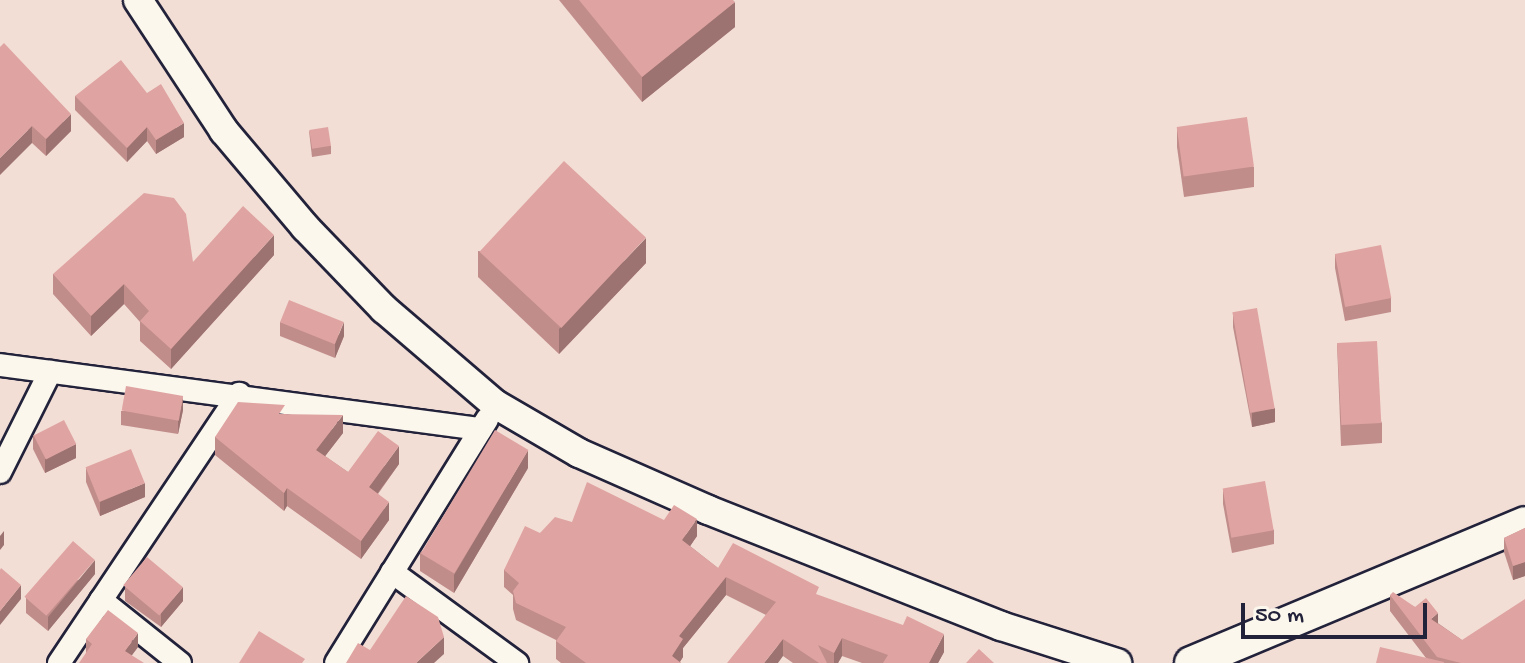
<!DOCTYPE html>
<style>
body{margin:0}
#map{position:relative;width:1525px;height:663px;overflow:hidden;background:#f3ded6;font-family:"Gochi Hand",sans-serif}
div>[style]{position:absolute}
[style*='--x']{left:calc(var(--x)*1px);top:calc(var(--y)*1px);width:calc(var(--w)*1px);rotate:calc(var(--a)*1deg)}
.roads{filter:drop-shadow(2px 0 #22223b) drop-shadow(-2px 0 #22223b) drop-shadow(0 2px #22223b) drop-shadow(0 -2px #22223b)}
.minor>*{height:22px;margin:-11px;padding:0 11px;transform-origin:11px;border-radius:11px;background:#fbf7ec}
.tertiary>*{height:28px;margin:-14px;padding:0 14px;transform-origin:14px;border-radius:14px;background:#fbf7ec}
.secondary>*{height:32px;margin:-16px;padding:0 16px;transform-origin:16px;border-radius:16px;background:#fbf7ec}
.wall>*{inset:0;background:#c08d8b}
.shaded-wall>*{inset:0;background:#9c7371}
.building>*{inset:0;background:#dfa4a2;transform-origin:0 0}
span{translate:-50% -50%;white-space:nowrap;text-align:center;line-height:1.15;-webkit-text-stroke:8px #fbf7ec;paint-order:stroke}
.scale{position:absolute;left:1241px;top:603px;width:186px;height:36px;box-sizing:border-box;border:4px solid #22223b;border-top:0;padding-left:10px;font-size:24px;line-height:28px;white-space:nowrap;color:#22223b;-webkit-text-stroke:6px #fbf7ec;paint-order:stroke}
</style>
<div id="map">
<div class="roads">
<div class="minor">
<i style="--x:0;--y:365;--w:485;--a:7.6"></i>
<i style="--x:0;--y:472;--w:112;--a:-63.4"></i>
<i style="--x:392;--y:572;--w:155;--a:36.1"></i>
<i style="--x:101;--y:600;--w:101;--a:38.6"></i>
<i style="--x:59;--y:663;--w:324;--a:-56.2"></i>
<i style="--x:336;--y:663;--w:287;--a:-58.2"></i>
</div>
<div class="tertiary">
<i style="--x:138;--y:0;--w:157;--a:56.7"></i>
<i style="--x:224;--y:131;--w:126;--a:49.8"></i>
<i style="--x:305;--y:227;--w:114;--a:46.1"></i>
<i style="--x:384;--y:309;--w:146;--a:40.6"></i>
<i style="--x:495;--y:404;--w:97;--a:30.3"></i>
<i style="--x:579;--y:453;--w:141;--a:23.8"></i>
<i style="--x:708;--y:510;--w:315;--a:21.6"></i>
<i style="--x:1001;--y:626;--w:122;--a:17.7"></i>
</div>
<div class="secondary">
<i style="--x:1191;--y:663;--w:362;--a:-22.7"></i>
</div>
</div>
<div class="wall">
<i style="clip-path:polygon(559px 0,733px 0,735px 27px,642px 102px)"></i>
<i style="clip-path:polygon(0 47px,71px 131px,46px 156px,32px 143px)"></i>
<i style="clip-path:polygon(147px 93px,184px 137px,156px 154px,147px 141px,127px 162px,75px 110px,75px 96px)"></i>
<i style="clip-path:polygon(1177px 127px,1254px 167px,1254px 187px,1184px 197px,1177px 147px)"></i>
<i style="clip-path:polygon(309px 131px,331px 146px,331px 154px,312px 157px)"></i>
<i style="clip-path:polygon(478px 251px,646px 263px,559px 354px,478px 277px)"></i>
<i style="clip-path:polygon(1335px 254px,1391px 298px,1391px 312px,1345px 321px,1335px 268px)"></i>
<i style="clip-path:polygon(274px 255px,171px 369px,140px 341px,140px 322px,124px 304px,91px 336px,53px 294px,53px 274px)"></i>
<i style="clip-path:polygon(1233px 313px,1275px 422px,1252px 427px,1233px 327px)"></i>
<i style="clip-path:polygon(280px 322px,344px 336px,335px 358px,280px 336px)"></i>
<i style="clip-path:polygon(1337px 343px,1382px 423px,1382px 443px,1341px 446px)"></i>
<i style="clip-path:polygon(183px 410px,178px 434px,121px 425px,121px 411px)"></i>
<i style="clip-path:polygon(285px 414px,343px 433px,325px 456px,348px 472px,399px 464px,378px 494px,389px 520px,361px 559px,287px 506px,284px 511px,215px 455px,215px 437px)"></i>
<i style="clip-path:polygon(33px 435px,76px 458px,45px 473px,33px 449px)"></i>
<i style="clip-path:polygon(86px 468px,145px 497px,100px 516px,86px 482px)"></i>
<i style="clip-path:polygon(528px 468px,454px 593px,420px 571px,420px 553px)"></i>
<i style="clip-path:polygon(1223px 490px,1274px 530px,1274px 544px,1232px 553px,1223px 504px)"></i>
<i style="clip-path:polygon(572px 522px,697px 536px,690px 546px,718px 568px,819px 596px,944px 652px,938px 663px,862px 663px,842px 656px,838px 663px,793px 663px,783px 656px,766px 615px,726px 595px,683px 648px,683px 657px,680px 662px,681px 663px,561px 663px,556px 659px,556px 640px,516px 620px,513px 609px,513px 595px,504px 587px,504px 570px,540px 533px)"></i>
<i style="clip-path:polygon(1525px 528px,1525px 576px,1513px 580px,1504px 552px,1504px 538px)"></i>
<i style="clip-path:polygon(95px 574px,48px 631px,26px 613px,26px 598px)"></i>
<i style="clip-path:polygon(125px 587px,183px 601px,161px 627px,125px 601px)"></i>
<i style="clip-path:polygon(1390px 595px,1415px 607px,1462px 640px,1525px 663px,1376px 663px,1426px 658px,1390px 611px)"></i>
<i style="clip-path:polygon(86px 639px,138px 647px,132px 655px,86px 653px)"></i>
</div>
<div class="shaded-wall">
<i style="clip-path:polygon(735px 2px,735px 27px,642px 102px,642px 77px)"></i>
<i style="clip-path:polygon(71px 114px,71px 131px,46px 156px,46px 139px)"></i>
<i style="clip-path:polygon(184px 123px,184px 137px,156px 154px,156px 140px)"></i>
<i style="clip-path:polygon(32px 126px,32px 143px,0 175px,0 158px)"></i>
<i style="clip-path:polygon(147px 127px,147px 141px,127px 162px,127px 148px)"></i>
<i style="clip-path:polygon(274px 235px,274px 255px,171px 369px,171px 349px)"></i>
<i style="clip-path:polygon(646px 238px,646px 263px,559px 354px,559px 329px)"></i>
<i style="clip-path:polygon(124px 284px,124px 304px,91px 336px,91px 316px)"></i>
<i style="clip-path:polygon(344px 322px,344px 336px,335px 358px,335px 344px)"></i>
<i style="clip-path:polygon(183px 396px,183px 410px,178px 434px,178px 420px)"></i>
<i style="clip-path:polygon(1275px 408px,1275px 422px,1252px 427px,1252px 413px)"></i>
<i style="clip-path:polygon(343px 415px,343px 433px,316px 468px,316px 450px)"></i>
<i style="clip-path:polygon(76px 444px,76px 458px,45px 473px,45px 459px)"></i>
<i style="clip-path:polygon(399px 446px,399px 464px,369px 505px,369px 487px)"></i>
<i style="clip-path:polygon(528px 450px,528px 468px,454px 593px,454px 575px)"></i>
<i style="clip-path:polygon(145px 483px,145px 497px,100px 516px,100px 502px)"></i>
<i style="clip-path:polygon(287px 488px,287px 506px,284px 511px,284px 493px)"></i>
<i style="clip-path:polygon(389px 502px,389px 520px,361px 559px,361px 541px)"></i>
<i style="clip-path:polygon(697px 519px,697px 536px,682px 558px,682px 540px)"></i>
<i style="clip-path:polygon(4px 531px,4px 545px,0 550px,0 536px)"></i>
<i style="clip-path:polygon(95px 560px,95px 574px,48px 631px,48px 617px)"></i>
<i style="clip-path:polygon(1525px 562px,1525px 576px,1513px 580px,1513px 566px)"></i>
<i style="clip-path:polygon(726px 577px,726px 595px,683px 648px,683px 657px,679px 663px,672px 656px,679px 636px)"></i>
<i style="clip-path:polygon(21px 585px,21px 599px,0 625px,0 611px)"></i>
<i style="clip-path:polygon(183px 587px,183px 601px,161px 627px,161px 613px)"></i>
<i style="clip-path:polygon(1438px 613px,1438px 629px,1431px 619px)"></i>
<i style="clip-path:polygon(138px 633px,138px 647px,126px 663px,125px 651px)"></i>
<i style="clip-path:polygon(944px 634px,944px 652px,938px 663px,929px 663px)"></i>
<i style="clip-path:polygon(444px 637px,444px 654px,434px 663px,416px 663px)"></i>
<i style="clip-path:polygon(842px 638px,842px 656px,838px 663px,834px 663px,834px 653px)"></i>
<i style="clip-path:polygon(783px 639px,783px 656px,778px 663px,764px 663px)"></i>
</div>
<div class="building">
<i style="clip-path:polygon(579px 0,733px 0,735px 2px,642px 77px)"></i>
<i style="clip-path:polygon(4px 43px,71px 114px,46px 139px,32px 126px,0 158px,0 47px)"></i>
<i style="clip-path:polygon(121px 60px,147px 93px,161px 84px,184px 123px,156px 140px,147px 127px,127px 148px,75px 96px)"></i>
<i style="left:1247px;top:117px;width:50px;height:71px;rotate:82deg"></i>
<i style="left:328px;top:127px;width:19px;height:19px;rotate:81deg"></i>
<i style="left:564px;top:161px;width:112px;height:124px;rotate:43deg"></i>
<i style="clip-path:polygon(144px 193px,174px 198px,186px 214px,193px 262px,243px 206px,274px 235px,171px 349px,140px 321px,149px 311px,124px 284px,91px 316px,53px 274px)"></i>
<i style="left:1381px;top:245px;width:54px;height:47px;rotate:79deg"></i>
<i style="left:289px;top:300px;width:59px;height:24px;rotate:22deg"></i>
<i style="left:1257px;top:308px;width:102px;height:25px;rotate:80deg"></i>
<i style="left:1377px;top:341px;width:82px;height:40px;rotate:87deg"></i>
<i style="left:126px;top:386px;width:58px;height:25px;rotate:10deg"></i>
<i style="clip-path:polygon(238px 402px,285px 405px,279px 414px,343px 415px,316px 450px,348px 472px,378px 431px,399px 446px,369px 487px,389px 502px,361px 541px,287px 488px,284px 493px,215px 437px)"></i>
<i style="left:64px;top:420px;width:27px;height:34px;rotate:63deg"></i>
<i style="left:495px;top:430px;width:39px;height:144px;rotate:31deg"></i>
<i style="left:131px;top:449px;width:37px;height:49px;rotate:68deg"></i>
<i style="left:1265px;top:481px;width:50px;height:43px;rotate:80deg"></i>
<i style="clip-path:polygon(587px 482px,664px 520px,674px 505px,697px 519px,682px 540px,718px 568px,733px 543px,819px 587px,816px 594px,903px 625px,907px 616px,944px 634px,929px 663px,883px 663px,888px 655px,842px 638px,834px 653px,818px 645px,827px 663px,819px 663px,783px 639px,764px 663px,727px 663px,776px 602px,726px 577px,679px 636px,683px 639px,672px 656px,681px 663px,586px 663px,556px 641px,566px 627px,516px 603px,513px 591px,519px 583px,504px 570px,525px 526px,540px 533px,555px 517px,572px 522px)"></i>
<i style="clip-path:polygon(1525px 528px,1525px 562px,1513px 566px,1504px 538px)"></i>
<i style="left:73px;top:541px;width:29px;height:74px;rotate:41deg"></i>
<i style="left:147px;top:557px;width:47px;height:37px;rotate:40deg"></i>
<i style="clip-path:polygon(1px 568px,21px 585px,0 611px,0 570px)"></i>
<i style="clip-path:polygon(1393px 592px,1415px 607px,1426px 598px,1438px 613px,1431px 619px,1462px 640px,1525px 599px,1525px 663px,1461px 663px,1437px 657px,1390px 595px)"></i>
<i style="clip-path:polygon(406px 596px,438px 617px,444px 637px,416px 663px,346px 663px,358px 643px,370px 650px)"></i>
<i style="clip-path:polygon(108px 610px,138px 633px,125px 651px,144px 663px,79px 663px,92px 644px,86px 639px)"></i>
<i style="clip-path:polygon(259px 631px,305px 659px,302px 663px,239px 663px)"></i>
<i style="clip-path:polygon(1380px 647px,1444px 662px,1444px 663px,1376px 663px)"></i>
<i style="clip-path:polygon(979px 649px,994px 663px,966px 663px)"></i>
</div>
<div class="scale">50 m</div>
</div>
